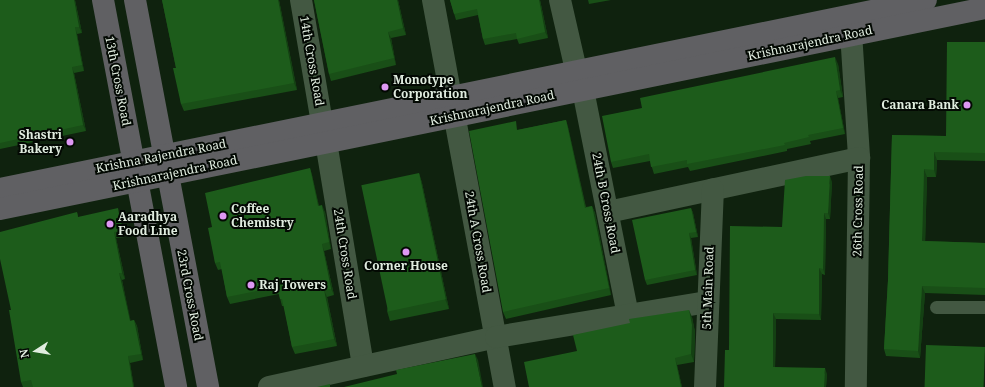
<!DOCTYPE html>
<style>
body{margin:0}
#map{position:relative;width:985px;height:387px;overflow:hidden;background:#0f220e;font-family:"Noto Serif",serif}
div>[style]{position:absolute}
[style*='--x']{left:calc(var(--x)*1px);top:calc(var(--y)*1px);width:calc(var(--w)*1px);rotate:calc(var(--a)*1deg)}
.service>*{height:13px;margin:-6.5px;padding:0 6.5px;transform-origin:6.5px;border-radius:6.5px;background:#435842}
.minor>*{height:22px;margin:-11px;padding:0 11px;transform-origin:11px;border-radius:11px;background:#435842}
.secondary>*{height:22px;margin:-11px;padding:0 11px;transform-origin:11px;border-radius:11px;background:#606063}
.wall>*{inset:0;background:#194f17}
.shaded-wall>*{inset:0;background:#144013}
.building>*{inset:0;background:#1d5c1b;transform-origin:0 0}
.dots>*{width:11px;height:11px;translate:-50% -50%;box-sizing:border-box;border:2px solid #030903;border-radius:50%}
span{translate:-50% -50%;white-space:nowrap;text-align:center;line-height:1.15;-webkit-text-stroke:4px #030903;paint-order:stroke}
.street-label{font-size:12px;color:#e0ecdf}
.poi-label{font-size:12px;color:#e0ecdf;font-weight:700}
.left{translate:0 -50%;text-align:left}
.right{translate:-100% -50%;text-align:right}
.north{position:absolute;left:16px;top:331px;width:40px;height:40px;-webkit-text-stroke:3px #030903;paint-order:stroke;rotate:258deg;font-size:11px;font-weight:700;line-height:16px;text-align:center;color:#e0ecdf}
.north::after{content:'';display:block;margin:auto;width:14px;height:18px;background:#e0ecdf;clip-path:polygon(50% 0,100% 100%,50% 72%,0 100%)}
</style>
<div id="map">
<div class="service">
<i style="--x:936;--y:307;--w:49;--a:0"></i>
</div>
<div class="minor">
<i style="--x:301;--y:0;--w:125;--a:80.3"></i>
<i style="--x:433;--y:0;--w:394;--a:79.5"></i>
<i style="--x:560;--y:0;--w:72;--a:77.1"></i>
<i style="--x:850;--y:17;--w:141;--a:86.3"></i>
<i style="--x:859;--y:158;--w:229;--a:90.8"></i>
<i style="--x:583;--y:90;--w:229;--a:78.7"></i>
<i style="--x:326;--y:142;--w:227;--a:80.6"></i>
<i style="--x:608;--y:212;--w:257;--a:-12.1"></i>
<i style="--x:269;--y:387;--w:232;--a:-12.4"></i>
<i style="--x:496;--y:337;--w:215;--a:-9.4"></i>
<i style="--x:705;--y:387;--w:198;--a:-87.7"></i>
</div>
<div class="secondary">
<i style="--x:103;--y:0;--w:394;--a:79.3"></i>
<i style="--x:135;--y:0;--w:394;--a:79.3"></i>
<i style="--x:0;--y:189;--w:945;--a:-11.54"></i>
<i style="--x:0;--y:209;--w:1005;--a:-11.53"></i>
</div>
<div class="wall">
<i style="clip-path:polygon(0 0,75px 0,82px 33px,77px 34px,84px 71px,74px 73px,86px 131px,0 149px)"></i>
<i style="clip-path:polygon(162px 0,279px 0,297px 90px,184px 111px,181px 104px,176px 68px)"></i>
<i style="clip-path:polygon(314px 0,398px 0,406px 35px,391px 38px,396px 65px,331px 81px,329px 74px)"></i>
<i style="clip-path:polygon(450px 0,540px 0,548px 38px,519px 44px,517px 39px,485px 45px,483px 39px,478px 15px,456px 20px)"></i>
<i style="clip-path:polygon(588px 0,611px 0,589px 4px)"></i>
<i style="clip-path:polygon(985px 42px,985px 161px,937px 160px,936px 177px,927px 177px,925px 241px,985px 243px,985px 295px,925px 293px,920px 358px,886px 356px,884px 349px,888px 280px,892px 135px,946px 136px)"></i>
<i style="clip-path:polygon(838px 64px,843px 97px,838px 98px,845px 134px,810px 141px,811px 144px,787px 149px,787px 151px,690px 171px,688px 167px,654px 174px,650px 161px,613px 168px,611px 162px,642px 108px)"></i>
<i style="clip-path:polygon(566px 120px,568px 127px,586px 207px,592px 206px,595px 213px,611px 295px,506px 319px,503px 312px,518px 128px,518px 130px)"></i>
<i style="clip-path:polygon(310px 168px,312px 175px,319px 206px,325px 212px,331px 249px,324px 251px,334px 295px,327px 297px,337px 346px,295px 354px,292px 347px,284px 306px,282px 306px,279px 294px,230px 304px,227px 297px,222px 269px,218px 270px,215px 263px,212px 227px)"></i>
<i style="clip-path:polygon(419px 173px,422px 183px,449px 309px,390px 321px,387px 311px)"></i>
<i style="clip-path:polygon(832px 182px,830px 219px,826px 219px,825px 275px,822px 274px,821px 320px,776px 319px,775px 367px,827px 374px,826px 387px,729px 350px,782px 227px)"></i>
<i style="clip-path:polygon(691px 208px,693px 213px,698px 237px,691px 238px,697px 275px,647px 285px,645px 280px)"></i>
<i style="clip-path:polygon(77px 212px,78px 217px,120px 215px,125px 237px,116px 238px,125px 279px,122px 280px,130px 321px,134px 320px,137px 326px,143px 360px,130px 363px,134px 387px,23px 387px,21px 382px)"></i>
<i style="clip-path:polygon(692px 317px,695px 332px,694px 362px,677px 365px,682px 387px,529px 387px)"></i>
</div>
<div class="shaded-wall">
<i style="clip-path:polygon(74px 0,75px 0,82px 33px,79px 27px)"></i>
<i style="clip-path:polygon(278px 0,279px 0,297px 90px,294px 83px)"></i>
<i style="clip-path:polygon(397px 0,398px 0,406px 35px,403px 28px)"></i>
<i style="clip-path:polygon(539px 0,540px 0,548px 38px,545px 32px)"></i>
<i style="clip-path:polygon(75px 27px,77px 34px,84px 71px,82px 65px)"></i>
<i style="clip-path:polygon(388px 32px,391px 38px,396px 65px,394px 58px)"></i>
<i style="clip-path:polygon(835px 57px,838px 64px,843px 97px,840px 90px)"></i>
<i style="clip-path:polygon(72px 67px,74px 73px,86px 131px,83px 125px)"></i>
<i style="clip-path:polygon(836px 91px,838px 98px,845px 134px,843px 128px)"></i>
<i style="clip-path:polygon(566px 120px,568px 127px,587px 215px,585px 208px)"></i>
<i style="clip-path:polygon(934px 152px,937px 160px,936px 177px,934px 170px)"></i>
<i style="clip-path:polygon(310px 168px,312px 175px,320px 213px,318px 206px)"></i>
<i style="clip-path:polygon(924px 169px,927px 177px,925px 249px,922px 241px)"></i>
<i style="clip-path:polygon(419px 173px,422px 183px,449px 309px,445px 299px)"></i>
<i style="clip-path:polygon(830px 176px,832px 182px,830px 219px,828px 213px)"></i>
<i style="clip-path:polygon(322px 205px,325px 212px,331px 249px,329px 242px)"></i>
<i style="clip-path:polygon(592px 206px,595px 213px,611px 295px,609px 288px)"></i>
<i style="clip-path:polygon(118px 208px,120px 215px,125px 237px,122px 230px)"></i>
<i style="clip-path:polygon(691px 208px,693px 213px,698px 237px,696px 232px)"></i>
<i style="clip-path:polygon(824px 213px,826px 219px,825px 275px,823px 269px)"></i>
<i style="clip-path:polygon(114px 232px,116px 238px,125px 279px,122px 273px)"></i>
<i style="clip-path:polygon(689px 233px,691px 238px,697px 275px,695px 270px)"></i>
<i style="clip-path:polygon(322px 244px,324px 251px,334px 295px,331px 289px)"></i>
<i style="clip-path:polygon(819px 268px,822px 274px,821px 320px,819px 314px)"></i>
<i style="clip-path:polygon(119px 273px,122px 280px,132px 327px,130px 321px)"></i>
<i style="clip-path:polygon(922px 286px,925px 293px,920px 358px,918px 351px)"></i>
<i style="clip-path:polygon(324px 290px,327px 297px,337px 346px,334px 339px)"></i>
<i style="clip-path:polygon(689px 310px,692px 317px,695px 332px,694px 362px,691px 354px)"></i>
<i style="clip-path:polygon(773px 313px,776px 319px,775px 373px,773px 367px)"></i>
<i style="clip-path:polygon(134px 320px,137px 326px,143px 360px,141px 354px)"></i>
<i style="clip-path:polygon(475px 354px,478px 360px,483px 387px,482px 387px)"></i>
<i style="clip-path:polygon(128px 356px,130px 363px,134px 387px,133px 387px)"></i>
<i style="clip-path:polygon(675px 358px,677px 365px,682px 387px,681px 387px)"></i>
<i style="clip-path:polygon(825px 368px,827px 374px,826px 387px,824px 387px)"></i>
</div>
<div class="building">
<i style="clip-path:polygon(0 0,74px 0,79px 27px,75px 27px,82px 65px,72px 67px,83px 125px,0 143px)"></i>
<i style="clip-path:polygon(162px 0,278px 0,294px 83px,181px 104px,173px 68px,176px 68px)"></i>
<i style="clip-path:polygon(314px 0,397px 0,403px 28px,388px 32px,394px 58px,329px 74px)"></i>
<i style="clip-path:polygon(450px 0,539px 0,545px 32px,517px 39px,516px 33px,483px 39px,477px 9px,454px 14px)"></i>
<i style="clip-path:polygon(947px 42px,985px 42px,985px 153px,934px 152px,934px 170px,924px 169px,922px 241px,985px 243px,985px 288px,922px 286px,918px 351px,884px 349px,888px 280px,892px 135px,946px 136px)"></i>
<i style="clip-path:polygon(835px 57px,840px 90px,836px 91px,843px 128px,808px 135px,809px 137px,784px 143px,785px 145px,687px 164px,687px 160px,651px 167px,649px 154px,611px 162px,602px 116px,642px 108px,640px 98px)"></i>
<i style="clip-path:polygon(566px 120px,585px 208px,592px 206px,609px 288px,503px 312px,469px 131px,516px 121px,517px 130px)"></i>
<i style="clip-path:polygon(310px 168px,318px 206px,322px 205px,329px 242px,322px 244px,331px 289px,324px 290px,334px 339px,292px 347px,282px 299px,280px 299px,277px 287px,227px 297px,220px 262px,215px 263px,208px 228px,212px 227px,205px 193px)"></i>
<i style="left:419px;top:173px;width:129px;height:59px;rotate:78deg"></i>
<i style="clip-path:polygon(806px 176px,830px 176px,828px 213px,824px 213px,823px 269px,819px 268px,819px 314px,773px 313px,773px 367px,825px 368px,824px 387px,724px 387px,725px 350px,729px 350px,730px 226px,782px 227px,785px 180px)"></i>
<i style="clip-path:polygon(118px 208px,122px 230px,114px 232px,122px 273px,119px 273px,130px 321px,134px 320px,141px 354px,128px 356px,133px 387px,33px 387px,31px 380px,21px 382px,9px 310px,11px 310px,0 259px,0 232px,77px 212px,78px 217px)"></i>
<i style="clip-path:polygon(691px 208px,696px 232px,689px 233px,695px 270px,645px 280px,632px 220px)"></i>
<i style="clip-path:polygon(689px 310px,692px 325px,691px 354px,675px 358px,681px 387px,529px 387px,524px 362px,577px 351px,573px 335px,630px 323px,629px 319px)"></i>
<i style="left:926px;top:345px;width:59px;height:42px;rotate:2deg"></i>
<i style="clip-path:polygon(475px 354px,482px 387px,344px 387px,397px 374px,396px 370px)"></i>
<i style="clip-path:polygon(330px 384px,330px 387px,317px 387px)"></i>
</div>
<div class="dots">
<i style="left:385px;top:87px;background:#de98f3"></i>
<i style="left:967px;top:105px;background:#de98f3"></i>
<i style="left:70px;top:142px;background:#de98f3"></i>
<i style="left:223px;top:216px;background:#de98f3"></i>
<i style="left:110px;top:224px;background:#de98f3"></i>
<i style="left:406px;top:252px;background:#de98f3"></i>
<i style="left:251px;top:285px;background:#de98f3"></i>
</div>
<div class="street-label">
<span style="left:810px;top:43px;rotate:-12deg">Krishnarajendra Road</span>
<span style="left:312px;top:61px;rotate:80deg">14th Cross Road</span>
<span style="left:118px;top:81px;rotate:79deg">13th Cross Road</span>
<span style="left:492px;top:108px;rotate:-12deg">Krishnarajendra Road</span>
<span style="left:161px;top:156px;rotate:-11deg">Krishna Rajendra Road</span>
<span style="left:175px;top:173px;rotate:-12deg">Krishnarajendra Road</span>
<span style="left:606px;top:203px;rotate:79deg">24th B Cross Road</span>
<span style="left:858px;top:211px;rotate:-89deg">26th Cross Road</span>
<span style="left:478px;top:242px;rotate:80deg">24th A Cross Road</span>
<span style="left:345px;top:254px;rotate:81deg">24th Cross Road</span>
<span style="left:708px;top:288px;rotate:-88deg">5th Main Road</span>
<span style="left:190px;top:295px;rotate:79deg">23rd Cross Road</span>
</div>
<div class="poi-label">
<span class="left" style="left:393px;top:87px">Monotype<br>Corporation</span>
<span class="right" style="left:959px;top:105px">Canara Bank</span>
<span class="right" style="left:62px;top:142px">Shastri<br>Bakery</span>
<span class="left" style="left:231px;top:216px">Coffee<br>Chemistry</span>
<span class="left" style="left:118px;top:224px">Aaradhya<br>Food Line</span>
<span style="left:406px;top:266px">Corner House</span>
<span class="left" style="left:259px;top:285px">Raj Towers</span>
</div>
<div class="north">N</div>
</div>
